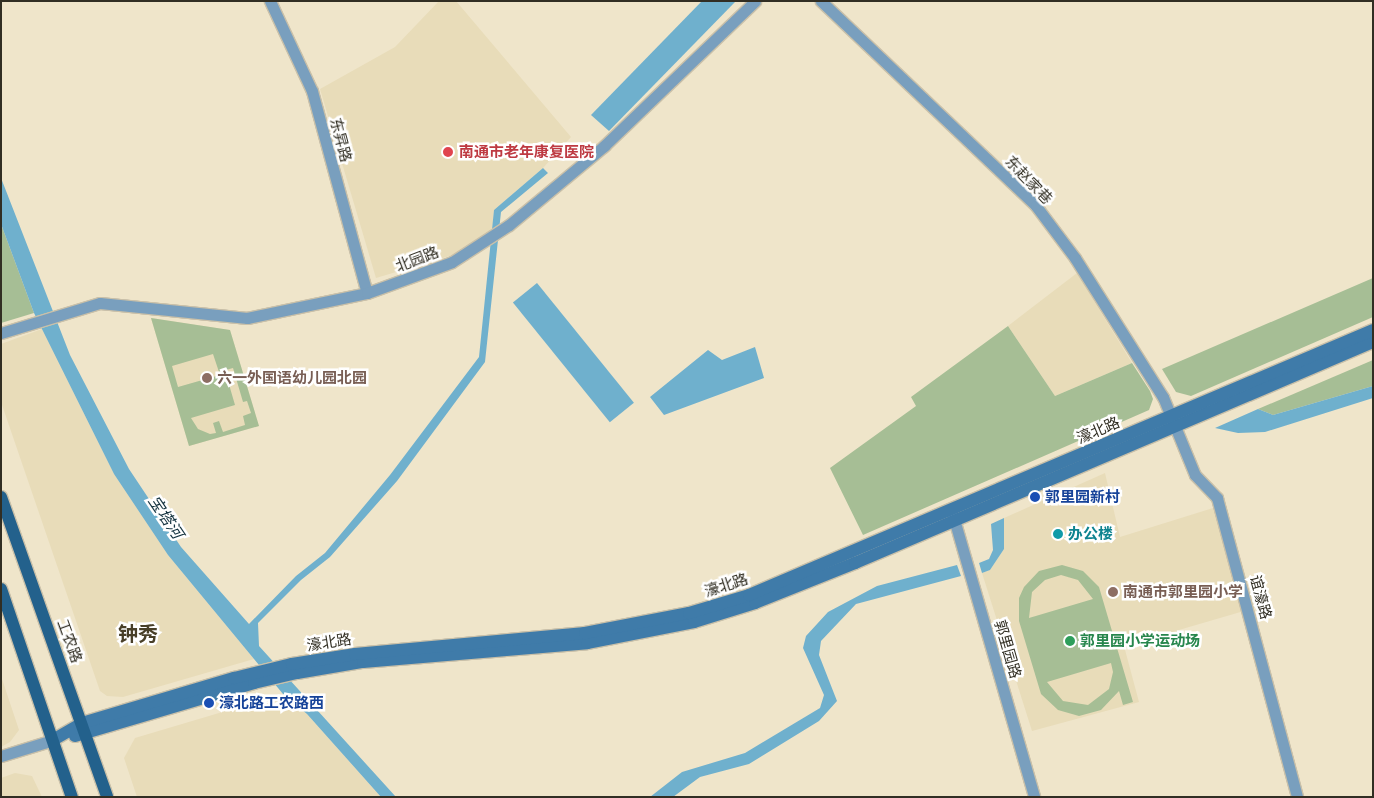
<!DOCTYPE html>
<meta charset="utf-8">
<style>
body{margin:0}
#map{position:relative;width:1374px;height:798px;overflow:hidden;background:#efe5ca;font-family:Manrope,"Noto Sans SC",sans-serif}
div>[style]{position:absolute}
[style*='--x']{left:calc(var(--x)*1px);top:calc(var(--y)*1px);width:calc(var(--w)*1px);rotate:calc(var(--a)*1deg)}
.built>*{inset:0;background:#e8dcb9}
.green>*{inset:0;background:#a6be95}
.water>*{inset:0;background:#6fb0cd;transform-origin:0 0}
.roads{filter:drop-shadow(1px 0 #c9c0a9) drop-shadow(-1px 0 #c9c0a9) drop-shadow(0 1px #c9c0a9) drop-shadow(0 -1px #c9c0a9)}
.street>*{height:11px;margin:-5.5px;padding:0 5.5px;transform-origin:5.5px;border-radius:5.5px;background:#799fbe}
.secondary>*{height:12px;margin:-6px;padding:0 6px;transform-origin:6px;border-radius:6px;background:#3f7ba9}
.primary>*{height:12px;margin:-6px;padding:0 6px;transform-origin:6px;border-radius:6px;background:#23618c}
.dots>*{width:14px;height:14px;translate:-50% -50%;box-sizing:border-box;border:2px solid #fff;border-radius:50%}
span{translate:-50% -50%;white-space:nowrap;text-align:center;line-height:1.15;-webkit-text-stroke:5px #fff;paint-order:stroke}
.street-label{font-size:15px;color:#312e23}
.health-label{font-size:15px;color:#be3a42;font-weight:700}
.left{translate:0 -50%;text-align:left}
.education-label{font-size:15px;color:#785e54;font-weight:700}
.transit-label{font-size:15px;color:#164399;font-weight:700}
.culture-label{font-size:15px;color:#0d838f;font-weight:700}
.leisure-label{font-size:15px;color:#27864d;font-weight:700}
.water-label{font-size:16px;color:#12313e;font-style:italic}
.district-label{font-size:20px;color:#483f28;font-weight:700}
.frame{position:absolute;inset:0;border:2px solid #312e23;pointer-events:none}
</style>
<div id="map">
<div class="built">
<i style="clip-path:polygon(439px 1px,456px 1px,571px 137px,543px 168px,494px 210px,492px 233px,453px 255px,376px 278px,320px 89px,395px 47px)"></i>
<i style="clip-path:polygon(1077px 273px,1132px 363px,1055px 396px,1008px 326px)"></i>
<i style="clip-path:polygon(151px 318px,230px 330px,259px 426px,189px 446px)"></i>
<i style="clip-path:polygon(42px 329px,114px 474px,168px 555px,254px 659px,123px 697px,107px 696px,100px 691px,1px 402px,1px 344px)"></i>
<i style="clip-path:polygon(1105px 473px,1120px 537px,1213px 508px,1244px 611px,1124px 646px,1139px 702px,1032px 731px,982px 573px,990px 570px,1004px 549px,1004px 518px)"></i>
<i style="clip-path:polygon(1px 676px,19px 730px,10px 742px,1px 747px)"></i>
<i style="clip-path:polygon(283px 694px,307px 714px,381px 797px,137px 797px,124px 758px,135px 738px)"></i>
<i style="clip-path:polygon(15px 773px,32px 776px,42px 797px,1px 797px,1px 778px)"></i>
</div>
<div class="green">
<i style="clip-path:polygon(1px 224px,34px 313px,1px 323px)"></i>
<i style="clip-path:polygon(1373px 278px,1373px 317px,1191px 396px,1176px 392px,1162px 369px)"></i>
<i style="clip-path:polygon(evenodd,151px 318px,230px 330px,259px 426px,189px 446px,151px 318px,213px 354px,219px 372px,233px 368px,243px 402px,247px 401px,251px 413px,243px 416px,245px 425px,223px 432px,219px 421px,213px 423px,216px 433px,210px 434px,198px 429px,191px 418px,235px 405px,228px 381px,222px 382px,220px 375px,178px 387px,172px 366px,213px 354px)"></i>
<i style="clip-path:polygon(1008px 326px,1055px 396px,1132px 363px,1150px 391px,1153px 399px,1149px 410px,863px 535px,830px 468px,916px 406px,911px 397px)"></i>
<i style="clip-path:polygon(1373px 360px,1373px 386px,1273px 415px,1258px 409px)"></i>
<i style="clip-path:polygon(evenodd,1062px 565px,1083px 571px,1099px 587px,1133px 702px,1123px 705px,1119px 691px,1101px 710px,1079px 716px,1058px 710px,1041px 694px,1019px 621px,1019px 598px,1024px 587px,1039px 571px,1062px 565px,1061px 575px,1078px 580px,1093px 599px,1029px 618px,1032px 592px,1045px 580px,1061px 575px,1062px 565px,1111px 663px,1113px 672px,1109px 689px,1088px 705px,1063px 701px,1047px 682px,1111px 663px)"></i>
</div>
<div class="water">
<i style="clip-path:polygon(702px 1px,736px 1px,609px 131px,591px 115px)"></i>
<i style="clip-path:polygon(543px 168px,548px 173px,501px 212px,485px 362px,397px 481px,330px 557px,301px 580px,258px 623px,259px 646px,396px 797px,381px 797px,307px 714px,283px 694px,254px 659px,168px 555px,114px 474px,34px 313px,1px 224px,1px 178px,70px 355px,129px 469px,181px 547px,249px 624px,296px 576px,325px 553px,390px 475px,479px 357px,494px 210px)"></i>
<i style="left:537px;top:283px;width:154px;height:31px;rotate:51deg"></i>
<i style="clip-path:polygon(755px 347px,764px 378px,664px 415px,650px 397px,708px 350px,722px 360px)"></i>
<i style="clip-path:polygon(1373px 386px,1373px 398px,1265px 432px,1238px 433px,1215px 428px,1258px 409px,1273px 415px)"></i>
<i style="clip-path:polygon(1004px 518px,1004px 549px,990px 570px,982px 573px,979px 563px,989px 559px,993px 550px,991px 524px)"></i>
<i style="clip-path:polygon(957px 565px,961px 576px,856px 604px,821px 641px,819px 655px,837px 701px,819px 721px,749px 764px,700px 777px,673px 797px,650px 797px,682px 772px,745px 753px,820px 708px,824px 695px,803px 648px,806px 636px,828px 612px,877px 586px)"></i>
</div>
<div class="roads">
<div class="street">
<i style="--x:270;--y:1;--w:99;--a:65"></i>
<i style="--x:312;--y:91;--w:209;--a:74.8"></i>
<i style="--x:821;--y:1;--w:297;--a:43.6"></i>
<i style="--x:1036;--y:206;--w:65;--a:53.1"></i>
<i style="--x:1075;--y:258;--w:165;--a:57.7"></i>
<i style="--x:1163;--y:397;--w:84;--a:67.7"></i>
<i style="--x:1195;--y:475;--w:32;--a:46"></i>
<i style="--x:1217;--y:498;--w:310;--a:75"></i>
<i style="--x:1;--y:333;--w:103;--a:-16.9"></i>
<i style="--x:100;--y:303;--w:148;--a:5.8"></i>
<i style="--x:247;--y:318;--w:123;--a:-11.8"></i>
<i style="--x:367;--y:293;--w:90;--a:-20"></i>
<i style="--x:452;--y:262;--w:68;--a:-33"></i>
<i style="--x:509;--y:225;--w:124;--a:-39.7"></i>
<i style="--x:604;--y:146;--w:209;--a:-43.8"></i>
<i style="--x:952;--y:512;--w:297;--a:73.9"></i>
<i style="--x:1;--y:756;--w:54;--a:-17.1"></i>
</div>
<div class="secondary">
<i style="--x:75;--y:736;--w:187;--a:-16.5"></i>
<i style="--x:254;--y:683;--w:44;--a:-13.1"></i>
<i style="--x:297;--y:673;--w:67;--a:-9.5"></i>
<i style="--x:363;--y:662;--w:225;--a:-4.8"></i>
<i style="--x:587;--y:643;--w:109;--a:-11.1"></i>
<i style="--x:694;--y:622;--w:64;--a:-17.3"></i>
<i style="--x:755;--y:603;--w:108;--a:-21.8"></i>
<i style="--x:855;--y:563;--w:563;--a:-23.11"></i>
<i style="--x:53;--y:740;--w:34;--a:-30"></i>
<i style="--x:82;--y:723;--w:159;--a:-16.5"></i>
<i style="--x:234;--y:678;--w:60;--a:-13.6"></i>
<i style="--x:292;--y:664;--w:64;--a:-9"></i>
<i style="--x:355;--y:654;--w:231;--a:-5.2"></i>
<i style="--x:585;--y:633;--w:106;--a:-10.9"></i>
<i style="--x:689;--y:613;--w:63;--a:-16.7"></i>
<i style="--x:749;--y:595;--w:678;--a:-23.01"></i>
</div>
<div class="primary">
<i style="--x:1;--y:497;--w:318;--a:70.5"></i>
<i style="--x:1;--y:589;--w:220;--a:71.2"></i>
</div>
</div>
<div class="dots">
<i style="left:448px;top:152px;background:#e0444e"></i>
<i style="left:207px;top:378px;background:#8d6e63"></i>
<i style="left:1035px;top:497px;background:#1a4fb4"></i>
<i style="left:1058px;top:534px;background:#0f9aa8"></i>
<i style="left:1113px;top:592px;background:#8d6e63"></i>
<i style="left:1070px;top:641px;background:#2e9e5b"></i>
<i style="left:209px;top:703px;background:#1a4fb4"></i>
</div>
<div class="street-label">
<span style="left:341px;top:140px;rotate:75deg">东昇路</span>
<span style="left:1029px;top:180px;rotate:46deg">东赵家巷</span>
<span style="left:417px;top:259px;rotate:-21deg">北园路</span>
<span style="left:1098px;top:430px;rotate:-23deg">濠北路</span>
<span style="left:726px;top:585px;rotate:-18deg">濠北路</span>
<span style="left:1261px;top:597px;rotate:75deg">谊濠路</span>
<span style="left:70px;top:641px;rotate:70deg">工农路</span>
<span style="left:329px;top:642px;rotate:-9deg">濠北路</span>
<span style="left:1008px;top:649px;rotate:74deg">郭里园路</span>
</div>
<div class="health-label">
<span class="left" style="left:459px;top:152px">南通市老年康复医院</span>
</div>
<div class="education-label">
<span class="left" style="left:217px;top:378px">六一外国语幼儿园北园</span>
<span class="left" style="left:1123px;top:592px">南通市郭里园小学</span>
</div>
<div class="transit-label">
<span class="left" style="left:1045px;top:497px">郭里园新村</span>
<span class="left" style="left:219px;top:703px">濠北路工农路西</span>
</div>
<div class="culture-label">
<span class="left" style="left:1068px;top:534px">办公楼</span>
</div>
<div class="leisure-label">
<span class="left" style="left:1080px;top:641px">郭里园小学运动场</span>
</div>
<div class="water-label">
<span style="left:166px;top:517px;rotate:56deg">宝塔河</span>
</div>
<div class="district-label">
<span style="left:138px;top:633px">钟秀</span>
</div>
<div class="frame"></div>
</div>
